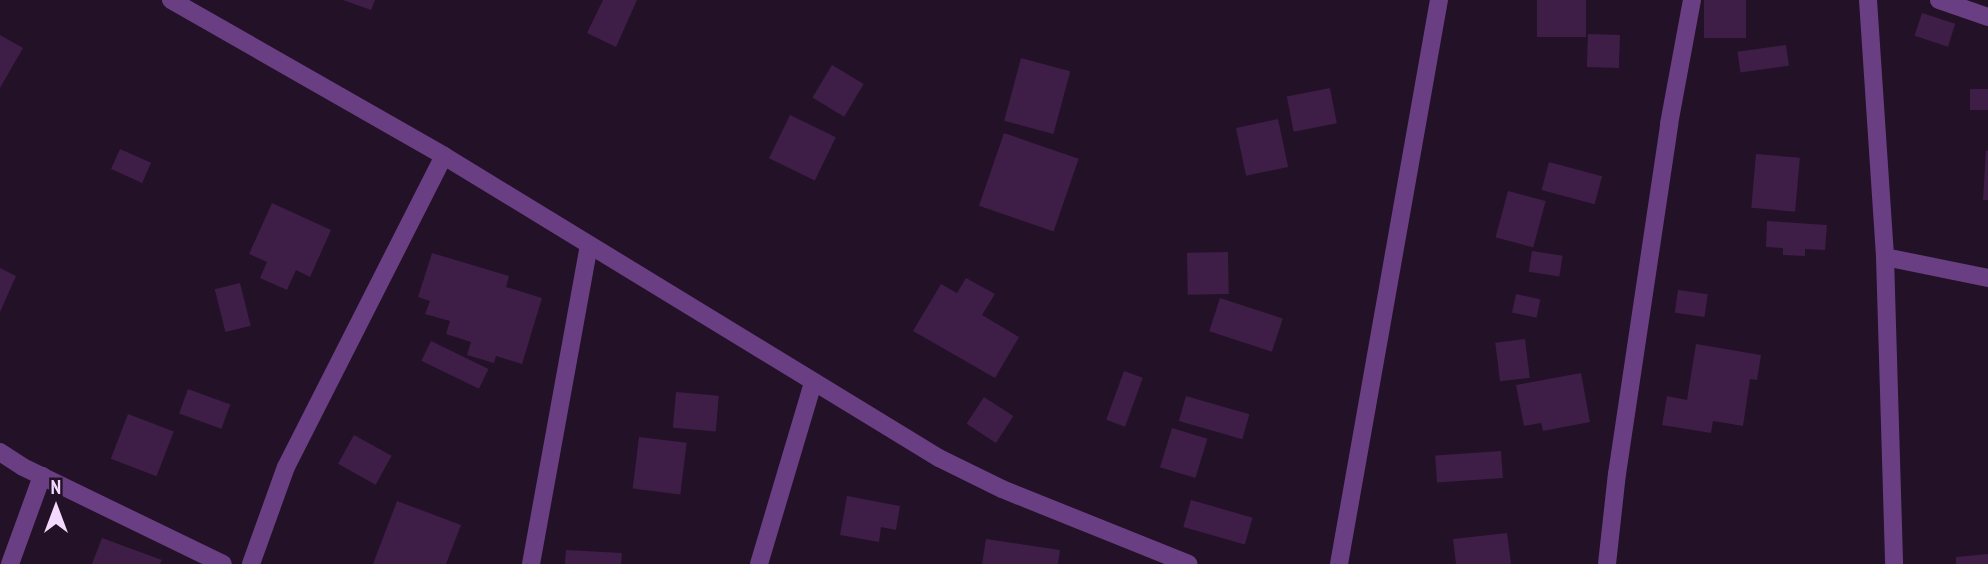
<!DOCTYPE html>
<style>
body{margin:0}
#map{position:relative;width:1988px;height:564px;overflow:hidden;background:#221127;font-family:"PT Sans Narrow",sans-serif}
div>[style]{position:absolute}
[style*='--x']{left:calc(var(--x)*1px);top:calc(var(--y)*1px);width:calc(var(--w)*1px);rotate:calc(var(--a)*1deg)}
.building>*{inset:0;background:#3e1e47;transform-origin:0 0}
.minor>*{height:18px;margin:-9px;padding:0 9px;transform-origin:9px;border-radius:9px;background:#6a3e83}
span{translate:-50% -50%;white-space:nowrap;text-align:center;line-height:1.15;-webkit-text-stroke:6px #221127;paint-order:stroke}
.north{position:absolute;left:21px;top:473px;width:70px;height:70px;-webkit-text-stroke:5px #221127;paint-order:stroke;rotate:0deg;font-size:19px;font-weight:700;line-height:28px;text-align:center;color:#f2d9fd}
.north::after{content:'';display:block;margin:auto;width:24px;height:32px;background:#f2d9fd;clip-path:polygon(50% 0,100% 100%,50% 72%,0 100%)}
</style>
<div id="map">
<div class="building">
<i style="clip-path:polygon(343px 0,375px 0,371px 10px)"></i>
<i style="clip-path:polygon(603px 0,637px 0,616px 47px,587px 33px)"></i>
<i style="left:1537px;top:0;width:49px;height:37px"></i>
<i style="left:1704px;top:0;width:42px;height:38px"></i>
<i style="left:1922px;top:13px;width:35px;height:24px;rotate:18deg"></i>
<i style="left:1588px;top:34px;width:32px;height:33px;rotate:2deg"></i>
<i style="clip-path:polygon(0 35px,23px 48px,0 88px)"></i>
<i style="left:1786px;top:45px;width:21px;height:49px;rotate:82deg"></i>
<i style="left:1021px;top:58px;width:51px;height:65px;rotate:15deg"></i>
<i style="left:832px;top:65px;width:37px;height:38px;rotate:31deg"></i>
<i style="left:1330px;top:88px;width:36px;height:44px;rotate:79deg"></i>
<i style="left:1970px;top:89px;width:18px;height:21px"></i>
<i style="left:790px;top:115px;width:51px;height:48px;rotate:26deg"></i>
<i style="left:1278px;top:119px;width:49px;height:43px;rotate:78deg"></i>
<i style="left:1004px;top:133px;width:79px;height:77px;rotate:19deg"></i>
<i style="left:120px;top:149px;width:34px;height:22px;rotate:24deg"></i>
<i style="clip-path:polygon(1986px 150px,1988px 151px,1988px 200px,1983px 200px)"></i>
<i style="left:1756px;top:154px;width:44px;height:54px;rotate:5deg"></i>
<i style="left:1549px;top:162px;width:55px;height:29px;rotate:15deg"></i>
<i style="left:1508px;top:191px;width:39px;height:48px;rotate:15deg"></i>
<i style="clip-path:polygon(272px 203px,331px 230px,310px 277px,296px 270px,287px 290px,260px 278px,267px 262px,249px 254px)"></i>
<i style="clip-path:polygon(1767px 221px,1827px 225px,1825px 250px,1805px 249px,1805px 256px,1783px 255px,1783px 248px,1766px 247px)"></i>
<i style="left:1532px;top:251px;width:31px;height:21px;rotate:9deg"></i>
<i style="left:1228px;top:252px;width:42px;height:41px;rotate:89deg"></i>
<i style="clip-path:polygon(432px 253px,509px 276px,506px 287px,542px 298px,522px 364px,496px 356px,494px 363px,467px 355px,471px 342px,446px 334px,450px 321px,425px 314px,430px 301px,418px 297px)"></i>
<i style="clip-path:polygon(0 268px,16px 276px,0 312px)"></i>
<i style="clip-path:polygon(966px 278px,995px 294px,982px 315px,1019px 337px,995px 378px,913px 331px,941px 284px,957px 293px)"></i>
<i style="left:240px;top:283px;width:44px;height:26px;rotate:76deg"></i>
<i style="left:1678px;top:290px;width:30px;height:23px;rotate:8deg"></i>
<i style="left:1516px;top:294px;width:25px;height:19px;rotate:12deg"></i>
<i style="left:1220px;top:298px;width:66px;height:35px;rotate:18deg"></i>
<i style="left:1525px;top:339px;width:39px;height:30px;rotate:83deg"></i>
<i style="left:431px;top:341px;width:64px;height:22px;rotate:26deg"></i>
<i style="clip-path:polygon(1696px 344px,1761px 355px,1757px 380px,1750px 379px,1743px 426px,1713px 421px,1711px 433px,1662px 425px,1667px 396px,1687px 400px)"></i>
<i style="left:1124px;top:371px;width:20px;height:52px;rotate:20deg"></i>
<i style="clip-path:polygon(1581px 373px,1590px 422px,1543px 431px,1541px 423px,1524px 426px,1516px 385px)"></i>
<i style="left:188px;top:389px;width:45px;height:26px;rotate:20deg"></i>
<i style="left:676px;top:392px;width:43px;height:36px;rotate:5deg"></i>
<i style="left:1186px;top:396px;width:66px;height:26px;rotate:16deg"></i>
<i style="left:984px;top:397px;width:35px;height:32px;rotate:33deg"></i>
<i style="left:128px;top:414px;width:49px;height:48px;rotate:21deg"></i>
<i style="left:1172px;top:428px;width:37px;height:41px;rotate:17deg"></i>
<i style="left:354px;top:435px;width:43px;height:33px;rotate:29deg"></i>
<i style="left:639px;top:437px;width:48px;height:52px;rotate:7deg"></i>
<i style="left:1501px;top:451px;width:27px;height:66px;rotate:86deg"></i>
<i style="clip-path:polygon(847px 496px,900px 506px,896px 530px,881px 527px,879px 542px,840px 535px)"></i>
<i style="left:1191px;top:500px;width:64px;height:28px;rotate:16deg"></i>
<i style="clip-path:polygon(397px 501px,461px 525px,446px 564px,373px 564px)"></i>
<i style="clip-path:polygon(1507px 533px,1511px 564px,1456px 564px,1453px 539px)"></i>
<i style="clip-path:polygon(102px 538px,162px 560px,160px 564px,92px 564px)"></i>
<i style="clip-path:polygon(986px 539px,1060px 550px,1058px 564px,982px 564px)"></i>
<i style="clip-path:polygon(566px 550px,622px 553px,621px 564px,565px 564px)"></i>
<i style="clip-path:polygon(1988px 554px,1988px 564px,1956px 564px,1956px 557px)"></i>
</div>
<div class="minor">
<i style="--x:171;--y:0;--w:314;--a:29.7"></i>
<i style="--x:444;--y:156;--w:580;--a:31.39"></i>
<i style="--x:939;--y:458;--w:70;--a:26.2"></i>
<i style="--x:1002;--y:489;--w:201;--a:21.9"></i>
<i style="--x:1868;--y:0;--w:258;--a:86.2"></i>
<i style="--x:1885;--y:257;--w:307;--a:88.3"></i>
<i style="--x:1939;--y:0;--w:52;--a:19.1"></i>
<i style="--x:1885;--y:257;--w:105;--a:11.5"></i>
<i style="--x:0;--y:452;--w:27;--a:33"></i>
<i style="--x:23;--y:467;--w:222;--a:25.9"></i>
<i style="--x:10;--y:564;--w:94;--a:-70"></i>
<i style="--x:251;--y:564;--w:103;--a:-70.2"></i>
<i style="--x:286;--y:467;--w:349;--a:-63.1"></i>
<i style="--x:531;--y:564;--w:324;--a:-79.7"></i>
<i style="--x:759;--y:564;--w:189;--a:-73.4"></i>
<i style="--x:1339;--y:564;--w:573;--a:-79.95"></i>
<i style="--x:1607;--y:564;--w:91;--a:-83.7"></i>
<i style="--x:1617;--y:474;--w:354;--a:-81.5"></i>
<i style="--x:1669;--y:124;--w:126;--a:-79.5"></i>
</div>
<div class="north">N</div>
</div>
